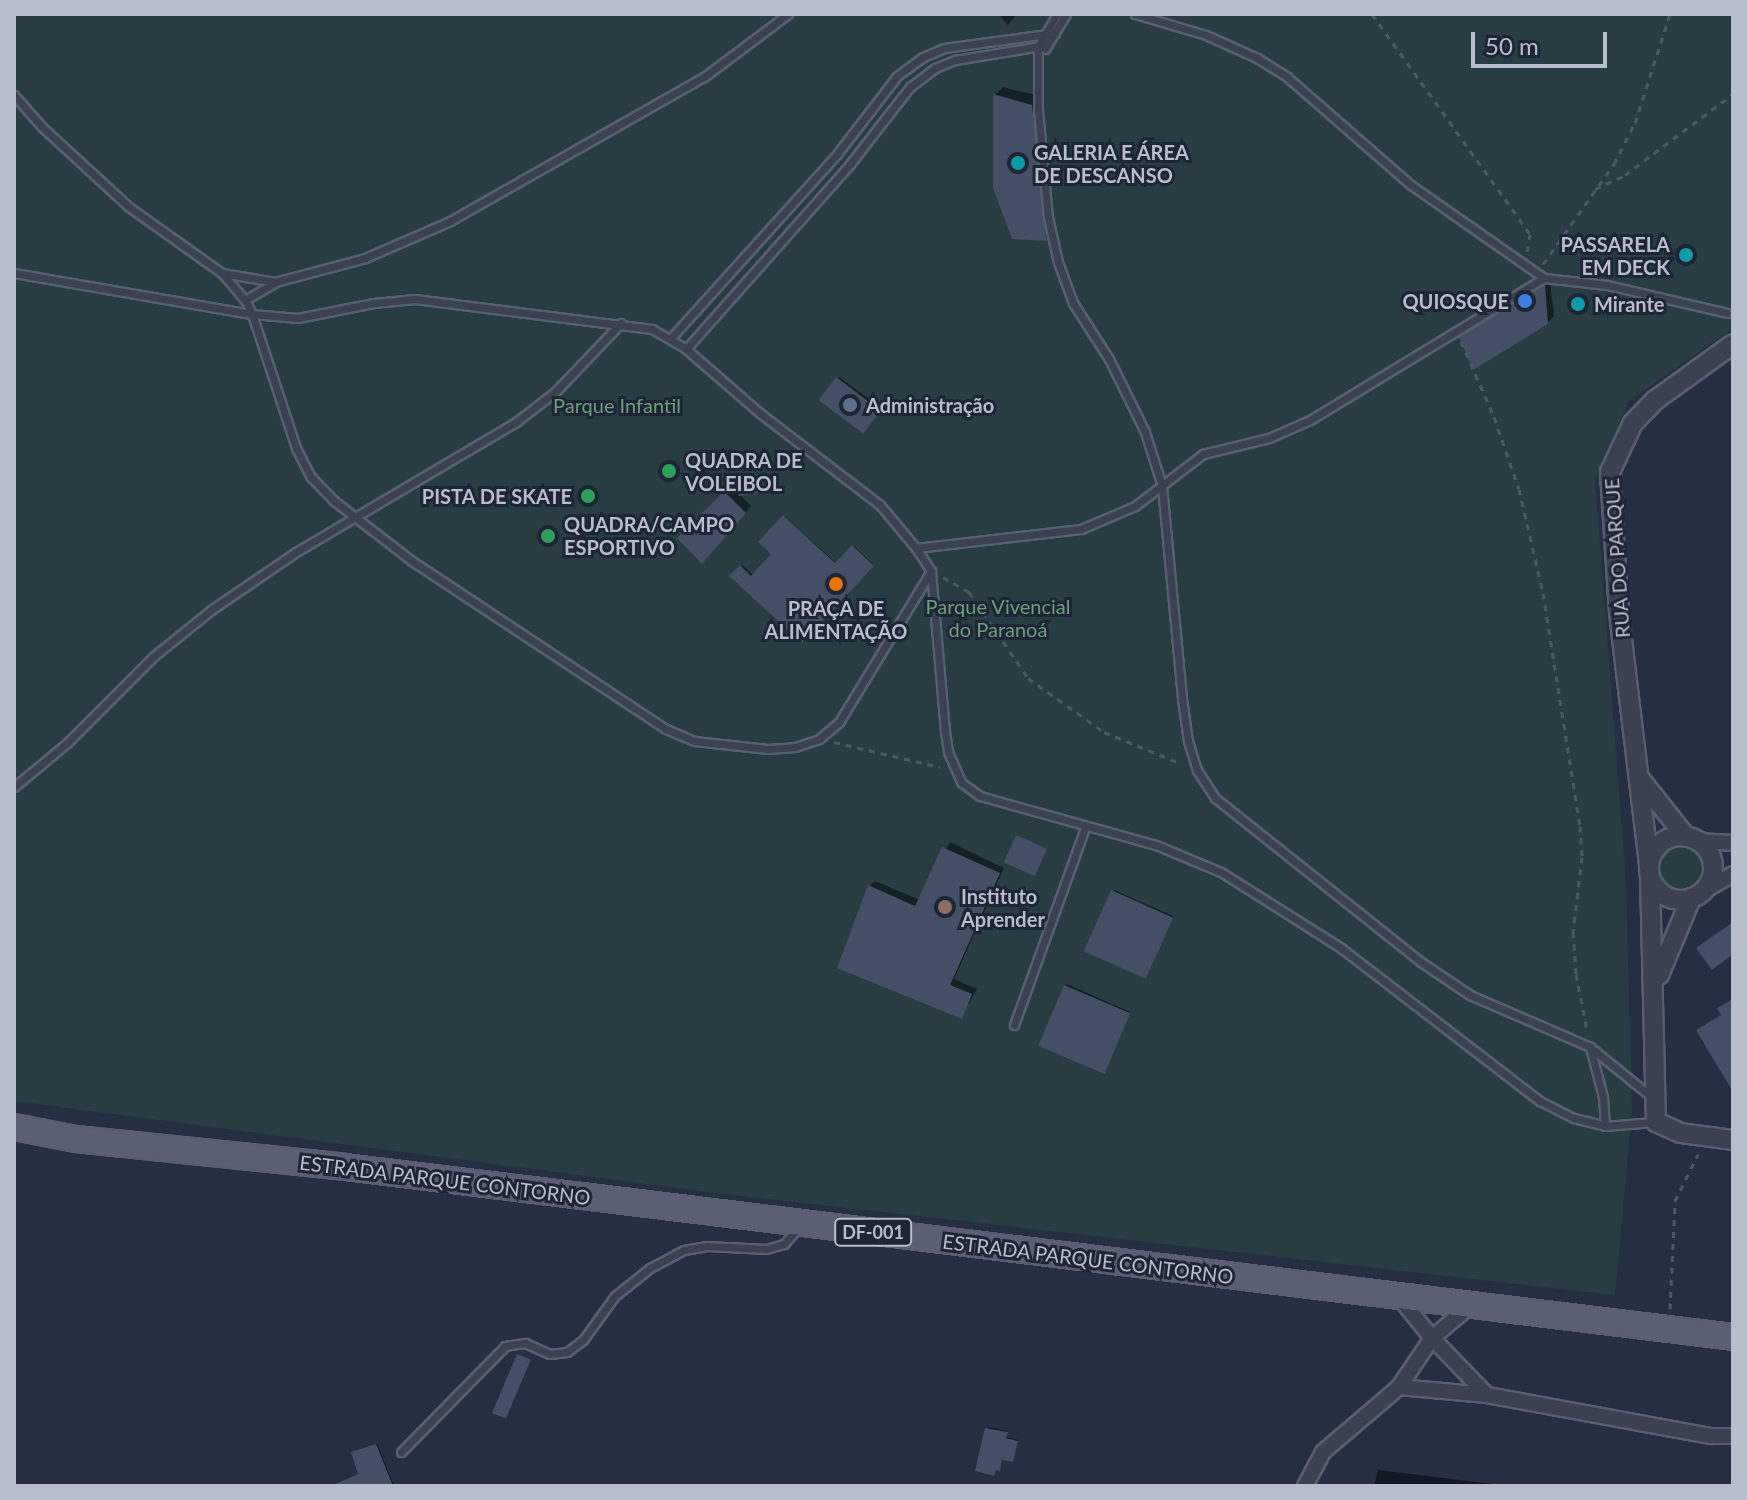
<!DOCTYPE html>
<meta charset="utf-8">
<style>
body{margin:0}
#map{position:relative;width:1747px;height:1500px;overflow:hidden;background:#252f41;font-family:Lato,sans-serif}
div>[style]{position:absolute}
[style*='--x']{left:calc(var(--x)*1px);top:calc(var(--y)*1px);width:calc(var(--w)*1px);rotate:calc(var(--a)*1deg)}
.green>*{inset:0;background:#273d42}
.round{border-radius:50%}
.shadow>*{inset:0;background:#0007;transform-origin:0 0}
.building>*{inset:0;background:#444e64;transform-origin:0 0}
.path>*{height:3px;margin-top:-1.5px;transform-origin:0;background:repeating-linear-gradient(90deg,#465a5f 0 6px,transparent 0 12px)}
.roads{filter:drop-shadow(2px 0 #575f6e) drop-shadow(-2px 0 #575f6e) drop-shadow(0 2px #575f6e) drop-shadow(0 -2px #575f6e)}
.service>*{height:7px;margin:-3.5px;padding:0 3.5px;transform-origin:3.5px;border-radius:3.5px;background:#3a4151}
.minor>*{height:14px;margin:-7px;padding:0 7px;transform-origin:7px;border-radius:7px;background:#3a4151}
.tertiary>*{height:18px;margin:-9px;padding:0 9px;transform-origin:9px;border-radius:9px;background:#3a4151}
.tertiary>.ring{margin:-9px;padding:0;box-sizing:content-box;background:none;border:18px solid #3a4151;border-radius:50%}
.primary>*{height:24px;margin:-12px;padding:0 12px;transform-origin:12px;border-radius:12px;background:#586071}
.dots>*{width:22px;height:22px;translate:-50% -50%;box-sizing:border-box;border:4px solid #1e2636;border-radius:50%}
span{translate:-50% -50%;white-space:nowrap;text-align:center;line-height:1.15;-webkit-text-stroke:6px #1e2636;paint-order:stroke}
.shield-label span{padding:2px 6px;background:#1e2636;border:2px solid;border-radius:6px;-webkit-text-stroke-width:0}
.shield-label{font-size:18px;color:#b6bdcb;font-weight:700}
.poi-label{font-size:20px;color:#b6bdcb;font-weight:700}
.left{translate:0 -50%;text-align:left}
.right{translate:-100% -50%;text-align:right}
.park-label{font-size:20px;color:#6d9d7d}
.street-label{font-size:20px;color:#b6bdcb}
.frame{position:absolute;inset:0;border:16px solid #b6bdcb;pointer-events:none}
.scale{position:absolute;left:1471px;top:32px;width:136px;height:36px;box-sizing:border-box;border:4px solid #b6bdcb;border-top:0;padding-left:10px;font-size:24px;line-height:28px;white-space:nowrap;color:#b6bdcb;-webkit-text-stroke:6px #1e2636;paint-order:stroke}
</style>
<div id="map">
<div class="green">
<i style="clip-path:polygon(14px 14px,1733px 14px,1733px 328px,1629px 401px,1595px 480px,1626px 883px,1632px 1111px,1615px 1295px,715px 1193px,14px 1101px)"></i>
<i class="round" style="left:1659px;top:846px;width:42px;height:42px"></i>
</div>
<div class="shadow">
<i style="clip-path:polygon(998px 14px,1017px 14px,1008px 25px)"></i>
<i style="clip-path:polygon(1003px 87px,1040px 96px,1055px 230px,1046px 239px,995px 95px)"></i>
<i style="clip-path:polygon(1550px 281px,1554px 316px,1547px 323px,1461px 338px)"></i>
<i style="left:839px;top:377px;width:52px;height:28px;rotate:36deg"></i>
<i style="clip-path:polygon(731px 486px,751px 506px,708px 555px,679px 538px)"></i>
<i style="clip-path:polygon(785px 516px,837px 564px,854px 546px,873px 564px,802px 640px,732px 575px,742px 565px,754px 576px,774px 554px,761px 542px)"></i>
<i style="clip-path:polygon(950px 842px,1004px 868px,954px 979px,977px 989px,961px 1017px,869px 886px,875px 881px,920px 900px)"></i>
<i style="clip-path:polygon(1114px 890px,1173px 916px,1146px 974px,1113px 892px)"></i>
<i style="clip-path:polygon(1067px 984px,1130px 1012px,1105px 1071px,1065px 986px)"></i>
<i style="clip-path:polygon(988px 1427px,1008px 1431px,1006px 1437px,1018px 1440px,1013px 1458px,1002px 1458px,1000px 1469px)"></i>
<i style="clip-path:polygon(377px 1444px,394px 1486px,347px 1486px,346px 1479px,360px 1474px,355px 1452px)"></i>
<i style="clip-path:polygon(1378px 1470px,1501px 1485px,1501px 1486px,1374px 1486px)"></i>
</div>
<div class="building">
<i style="clip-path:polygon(993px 94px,1032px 105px,1047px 241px,1012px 239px,993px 188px)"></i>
<i style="clip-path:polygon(1545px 285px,1548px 324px,1473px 370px,1459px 337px)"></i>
<i style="left:836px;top:377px;width:56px;height:29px;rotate:37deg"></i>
<i style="clip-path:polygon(756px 474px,763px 483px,759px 493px,738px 496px,744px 476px)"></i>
<i style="clip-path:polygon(724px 491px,746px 513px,702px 564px,677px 538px)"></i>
<i style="clip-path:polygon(783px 515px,835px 563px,852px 545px,874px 566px,802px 643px,729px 576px,740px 565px,751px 576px,771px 554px,758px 542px)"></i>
<i style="left:1016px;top:835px;width:34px;height:30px;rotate:24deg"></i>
<i style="clip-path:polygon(942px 847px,1000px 873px,950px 985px,972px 994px,962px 1019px,837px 968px,868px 885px,915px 906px)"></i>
<i style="left:1111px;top:890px;width:68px;height:67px;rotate:24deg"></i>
<i style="clip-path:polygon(1733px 922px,1733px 954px,1712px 970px,1696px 948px)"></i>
<i style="left:1064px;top:985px;width:72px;height:66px;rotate:23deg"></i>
<i style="clip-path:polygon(1733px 999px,1733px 1092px,1696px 1030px,1721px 1015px,1717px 1008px)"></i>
<i style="left:517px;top:1354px;width:15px;height:64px;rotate:23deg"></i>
<i style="clip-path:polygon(985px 1428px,1008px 1432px,1006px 1438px,1018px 1441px,1013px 1462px,1002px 1460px,1000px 1471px,996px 1470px,994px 1476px,975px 1471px)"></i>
<i style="clip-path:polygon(376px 1444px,393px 1486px,331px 1486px,358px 1474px,351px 1452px)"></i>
</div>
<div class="path">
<i style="--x:1372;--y:14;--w:271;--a:54.3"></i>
<i style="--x:1530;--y:234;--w:18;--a:99"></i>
<i style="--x:1595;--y:189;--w:33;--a:-25"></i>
<i style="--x:1625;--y:175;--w:135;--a:-36.9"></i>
<i style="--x:1543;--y:264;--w:123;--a:-54.6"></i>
<i style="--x:1614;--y:164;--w:46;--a:-62.9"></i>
<i style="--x:1635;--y:123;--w:114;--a:-72.2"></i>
<i style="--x:1461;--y:341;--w:83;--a:66.5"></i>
<i style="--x:1494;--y:417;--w:76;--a:70.9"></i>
<i style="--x:1519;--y:489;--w:107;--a:77"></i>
<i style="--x:1543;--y:593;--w:236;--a:81"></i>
<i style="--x:1580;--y:826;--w:31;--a:86"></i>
<i style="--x:1582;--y:857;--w:76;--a:96.8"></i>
<i style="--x:1573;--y:932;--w:42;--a:85.9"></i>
<i style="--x:1576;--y:974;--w:57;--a:78.9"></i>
<i style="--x:943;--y:577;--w:30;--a:30"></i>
<i style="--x:969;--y:592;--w:104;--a:55.5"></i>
<i style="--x:1028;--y:678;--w:93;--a:35.4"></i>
<i style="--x:1104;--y:732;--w:84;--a:22.3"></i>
<i style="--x:834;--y:742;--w:109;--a:13.3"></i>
<i style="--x:1670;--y:1309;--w:108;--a:-87.3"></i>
<i style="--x:1675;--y:1201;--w:52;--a:-63.9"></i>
</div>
<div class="roads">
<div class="service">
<i style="--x:1057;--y:14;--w:38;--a:120"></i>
<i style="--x:1038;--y:47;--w:63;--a:90"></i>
<i style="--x:1038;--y:110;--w:107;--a:84.7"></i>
<i style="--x:1048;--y:217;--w:46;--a:77.5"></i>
<i style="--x:1058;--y:262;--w:44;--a:69.9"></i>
<i style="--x:1073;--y:303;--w:67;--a:57.3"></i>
<i style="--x:1109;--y:359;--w:81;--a:63.7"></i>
<i style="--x:1145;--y:432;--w:57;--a:72.5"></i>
<i style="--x:1162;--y:486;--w:214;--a:84.6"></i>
<i style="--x:1182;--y:699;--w:42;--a:81.9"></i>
<i style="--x:1188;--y:741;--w:30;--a:73"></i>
<i style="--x:1197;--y:770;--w:33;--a:57"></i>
<i style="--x:1215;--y:798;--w:263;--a:38.5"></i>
<i style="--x:1421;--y:962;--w:59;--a:34"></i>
<i style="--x:1470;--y:995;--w:131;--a:23.4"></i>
<i style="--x:1590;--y:1047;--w:52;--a:75.4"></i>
<i style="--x:1603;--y:1097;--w:29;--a:86"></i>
<i style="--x:1135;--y:14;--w:74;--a:16.5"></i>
<i style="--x:1206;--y:35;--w:56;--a:24.3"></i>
<i style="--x:1257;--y:58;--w:36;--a:32"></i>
<i style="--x:1287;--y:77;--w:164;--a:41.1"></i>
<i style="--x:1411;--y:185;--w:162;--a:35"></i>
<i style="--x:1045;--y:49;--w:41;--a:-59"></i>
<i style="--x:14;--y:95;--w:43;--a:48.8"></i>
<i style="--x:42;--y:127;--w:118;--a:42.6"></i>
<i style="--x:129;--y:207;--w:114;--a:35.4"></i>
<i style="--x:222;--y:273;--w:54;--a:9.6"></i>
<i style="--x:275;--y:282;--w:93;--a:-14.9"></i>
<i style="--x:365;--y:258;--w:93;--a:-23.5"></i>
<i style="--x:450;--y:221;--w:292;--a:-29.6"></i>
<i style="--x:704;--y:77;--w:105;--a:-36.9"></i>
<i style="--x:14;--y:273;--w:242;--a:9.8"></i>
<i style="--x:252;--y:314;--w:46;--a:5"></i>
<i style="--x:298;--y:318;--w:77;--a:-11.2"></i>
<i style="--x:374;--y:303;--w:41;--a:-5.6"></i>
<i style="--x:415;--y:299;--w:239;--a:7.2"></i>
<i style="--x:652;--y:329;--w:39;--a:30"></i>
<i style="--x:686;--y:349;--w:99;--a:40.9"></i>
<i style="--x:761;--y:414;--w:150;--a:37.4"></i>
<i style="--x:880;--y:505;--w:56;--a:50.1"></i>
<i style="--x:916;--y:548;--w:27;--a:57"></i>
<i style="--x:931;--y:571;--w:162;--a:85"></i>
<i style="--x:945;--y:732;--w:20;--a:81"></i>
<i style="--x:948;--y:752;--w:34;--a:66"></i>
<i style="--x:962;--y:783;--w:22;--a:36"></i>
<i style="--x:980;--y:796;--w:183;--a:15.6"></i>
<i style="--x:1156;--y:845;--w:70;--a:22.6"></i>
<i style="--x:1221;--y:872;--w:142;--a:32.3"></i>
<i style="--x:1341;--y:948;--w:251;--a:37.6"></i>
<i style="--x:1540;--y:1101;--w:38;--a:27"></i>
<i style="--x:1574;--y:1118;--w:32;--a:14"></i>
<i style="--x:1605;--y:1126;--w:49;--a:-4.7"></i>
<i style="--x:222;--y:273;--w:35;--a:50"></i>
<i style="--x:245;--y:300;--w:16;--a:63"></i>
<i style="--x:252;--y:314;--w:141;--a:71.8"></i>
<i style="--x:296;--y:448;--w:33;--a:63"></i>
<i style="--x:311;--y:477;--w:32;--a:46"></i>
<i style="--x:333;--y:500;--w:100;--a:37.7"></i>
<i style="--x:412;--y:561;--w:305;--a:33.5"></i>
<i style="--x:666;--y:729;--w:30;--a:23"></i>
<i style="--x:694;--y:741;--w:74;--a:6.2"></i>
<i style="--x:768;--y:749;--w:27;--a:-4"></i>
<i style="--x:795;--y:747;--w:25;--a:-18"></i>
<i style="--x:819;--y:739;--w:26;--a:-40"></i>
<i style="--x:839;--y:722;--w:177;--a:-58.6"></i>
<i style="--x:245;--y:300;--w:34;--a:-30"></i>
<i style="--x:670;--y:339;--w:249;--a:-47.9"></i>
<i style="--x:837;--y:154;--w:98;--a:-52.4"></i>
<i style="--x:897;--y:76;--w:32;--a:-36"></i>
<i style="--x:923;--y:57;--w:23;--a:-23"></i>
<i style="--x:944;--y:48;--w:112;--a:-7.7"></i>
<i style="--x:686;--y:349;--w:247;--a:-48.4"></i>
<i style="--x:850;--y:164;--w:98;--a:-52.1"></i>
<i style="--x:910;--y:87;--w:31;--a:-37"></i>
<i style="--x:935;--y:68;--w:22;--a:-22"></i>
<i style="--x:955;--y:60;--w:93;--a:-9.3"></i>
<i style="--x:916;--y:548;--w:166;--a:-6.6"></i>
<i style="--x:1081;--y:529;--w:59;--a:-23.1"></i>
<i style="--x:1135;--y:506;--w:86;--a:-37.4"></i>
<i style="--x:1203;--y:454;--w:68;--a:-13.6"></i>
<i style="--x:1269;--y:438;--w:45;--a:-23.7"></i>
<i style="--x:1310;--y:420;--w:274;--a:-31.3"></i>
<i style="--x:1544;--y:278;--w:63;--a:6.3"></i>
<i style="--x:1607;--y:285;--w:123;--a:13.1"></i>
<i style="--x:14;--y:787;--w:69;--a:-39.7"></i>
<i style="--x:67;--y:743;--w:123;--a:-45"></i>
<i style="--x:154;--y:656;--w:73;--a:-38.9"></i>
<i style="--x:211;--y:610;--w:103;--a:-34.3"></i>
<i style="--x:296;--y:552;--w:256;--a:-30.6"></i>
<i style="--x:516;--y:422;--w:51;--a:-37.8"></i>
<i style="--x:556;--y:391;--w:94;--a:-46.3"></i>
<i style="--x:1014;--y:1025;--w:209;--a:-70.2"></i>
<i style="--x:1590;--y:1047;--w:81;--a:39"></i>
<i style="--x:401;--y:1452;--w:148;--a:-45.5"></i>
<i style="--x:505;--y:1346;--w:20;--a:-9"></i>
<i style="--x:525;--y:1343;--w:27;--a:24"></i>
<i style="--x:550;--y:1354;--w:17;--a:-7"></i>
<i style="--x:567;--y:1352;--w:20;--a:-37"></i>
<i style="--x:583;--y:1340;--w:54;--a:-54"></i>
<i style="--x:615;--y:1296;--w:45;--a:-38.7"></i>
<i style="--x:650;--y:1268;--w:38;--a:-28"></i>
<i style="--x:684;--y:1250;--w:23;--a:-10"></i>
<i style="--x:707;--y:1246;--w:59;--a:2.9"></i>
<i style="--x:766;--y:1249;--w:19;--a:-16"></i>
<i style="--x:784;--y:1244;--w:21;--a:-49"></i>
</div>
<div class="minor">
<i style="--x:1697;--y:841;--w:36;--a:3"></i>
<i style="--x:1702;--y:892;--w:36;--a:-30"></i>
<i style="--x:1399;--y:1297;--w:53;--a:51.2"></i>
<i style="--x:1432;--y:1338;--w:79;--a:46"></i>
<i style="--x:1399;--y:1387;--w:88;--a:5.2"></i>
<i style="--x:1487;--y:1395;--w:228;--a:10.4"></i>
<i style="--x:1711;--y:1436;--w:22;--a:0"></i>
<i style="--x:1305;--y:1486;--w:38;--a:-62"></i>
<i style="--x:1323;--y:1452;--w:100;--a:-40.5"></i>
<i style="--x:1399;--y:1387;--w:59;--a:-56"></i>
<i style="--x:1432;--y:1338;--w:51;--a:-40.2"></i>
</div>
<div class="tertiary">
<i style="--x:1640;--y:779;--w:74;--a:51.6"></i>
<i class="ring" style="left:1649px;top:836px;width:46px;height:46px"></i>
<i style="--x:1649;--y:865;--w:254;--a:-96.8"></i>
<i style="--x:1619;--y:613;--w:141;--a:-93.7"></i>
<i style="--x:1610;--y:472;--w:54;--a:-64.9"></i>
<i style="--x:1633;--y:423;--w:30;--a:-46"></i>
<i style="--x:1654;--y:401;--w:97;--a:-35.8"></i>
<i style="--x:1650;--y:877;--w:245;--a:88.6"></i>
<i style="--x:1656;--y:1122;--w:27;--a:24"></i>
<i style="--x:1681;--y:1133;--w:52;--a:7.7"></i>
<i style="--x:1659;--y:975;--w:83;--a:-67.4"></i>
</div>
<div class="primary">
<i style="--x:14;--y:1127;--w:63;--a:11"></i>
<i style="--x:76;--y:1139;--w:270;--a:5.9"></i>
<i style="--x:345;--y:1167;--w:1398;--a:6.98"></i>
</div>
</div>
<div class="dots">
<i style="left:1018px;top:163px;background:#0f9aa8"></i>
<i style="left:1686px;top:255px;background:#0f9aa8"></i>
<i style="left:1525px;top:301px;background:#3f7fe0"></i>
<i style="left:1578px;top:304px;background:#0f9aa8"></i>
<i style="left:850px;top:405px;background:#5c6f8a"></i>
<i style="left:669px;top:471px;background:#2e9e5b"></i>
<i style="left:588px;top:496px;background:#2e9e5b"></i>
<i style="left:548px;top:536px;background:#2e9e5b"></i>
<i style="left:836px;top:584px;background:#e8710a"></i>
<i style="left:945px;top:907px;background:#8d6e63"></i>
</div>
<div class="shield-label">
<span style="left:873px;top:1232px">DF-001</span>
</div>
<div class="poi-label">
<span class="left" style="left:1034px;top:164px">GALERIA E ÁREA<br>DE DESCANSO</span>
<span class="right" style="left:1670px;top:256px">PASSARELA<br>EM DECK</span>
<span class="right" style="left:1509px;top:301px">QUIOSQUE</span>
<span class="left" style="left:1594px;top:304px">Mirante</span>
<span class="left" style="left:866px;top:405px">Administração</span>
<span class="left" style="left:685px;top:472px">QUADRA DE<br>VOLEIBOL</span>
<span class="right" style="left:572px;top:496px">PISTA DE SKATE</span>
<span class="left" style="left:564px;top:536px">QUADRA/CAMPO<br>ESPORTIVO</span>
<span style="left:836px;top:620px">PRAÇA DE<br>ALIMENTAÇÃO</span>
<span class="left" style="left:961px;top:908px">Instituto<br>Aprender</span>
</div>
<div class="park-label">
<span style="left:617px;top:405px">Parque Infantil</span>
<span style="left:998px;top:618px">Parque Vivencial<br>do Paranoá</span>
</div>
<div class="street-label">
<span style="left:1617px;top:558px;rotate:-94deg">RUA DO PARQUE</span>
<span style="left:445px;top:1180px;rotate:7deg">ESTRADA PARQUE CONTORNO</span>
<span style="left:1088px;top:1259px;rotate:7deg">ESTRADA PARQUE CONTORNO</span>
</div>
<div class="frame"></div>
<div class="scale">50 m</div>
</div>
